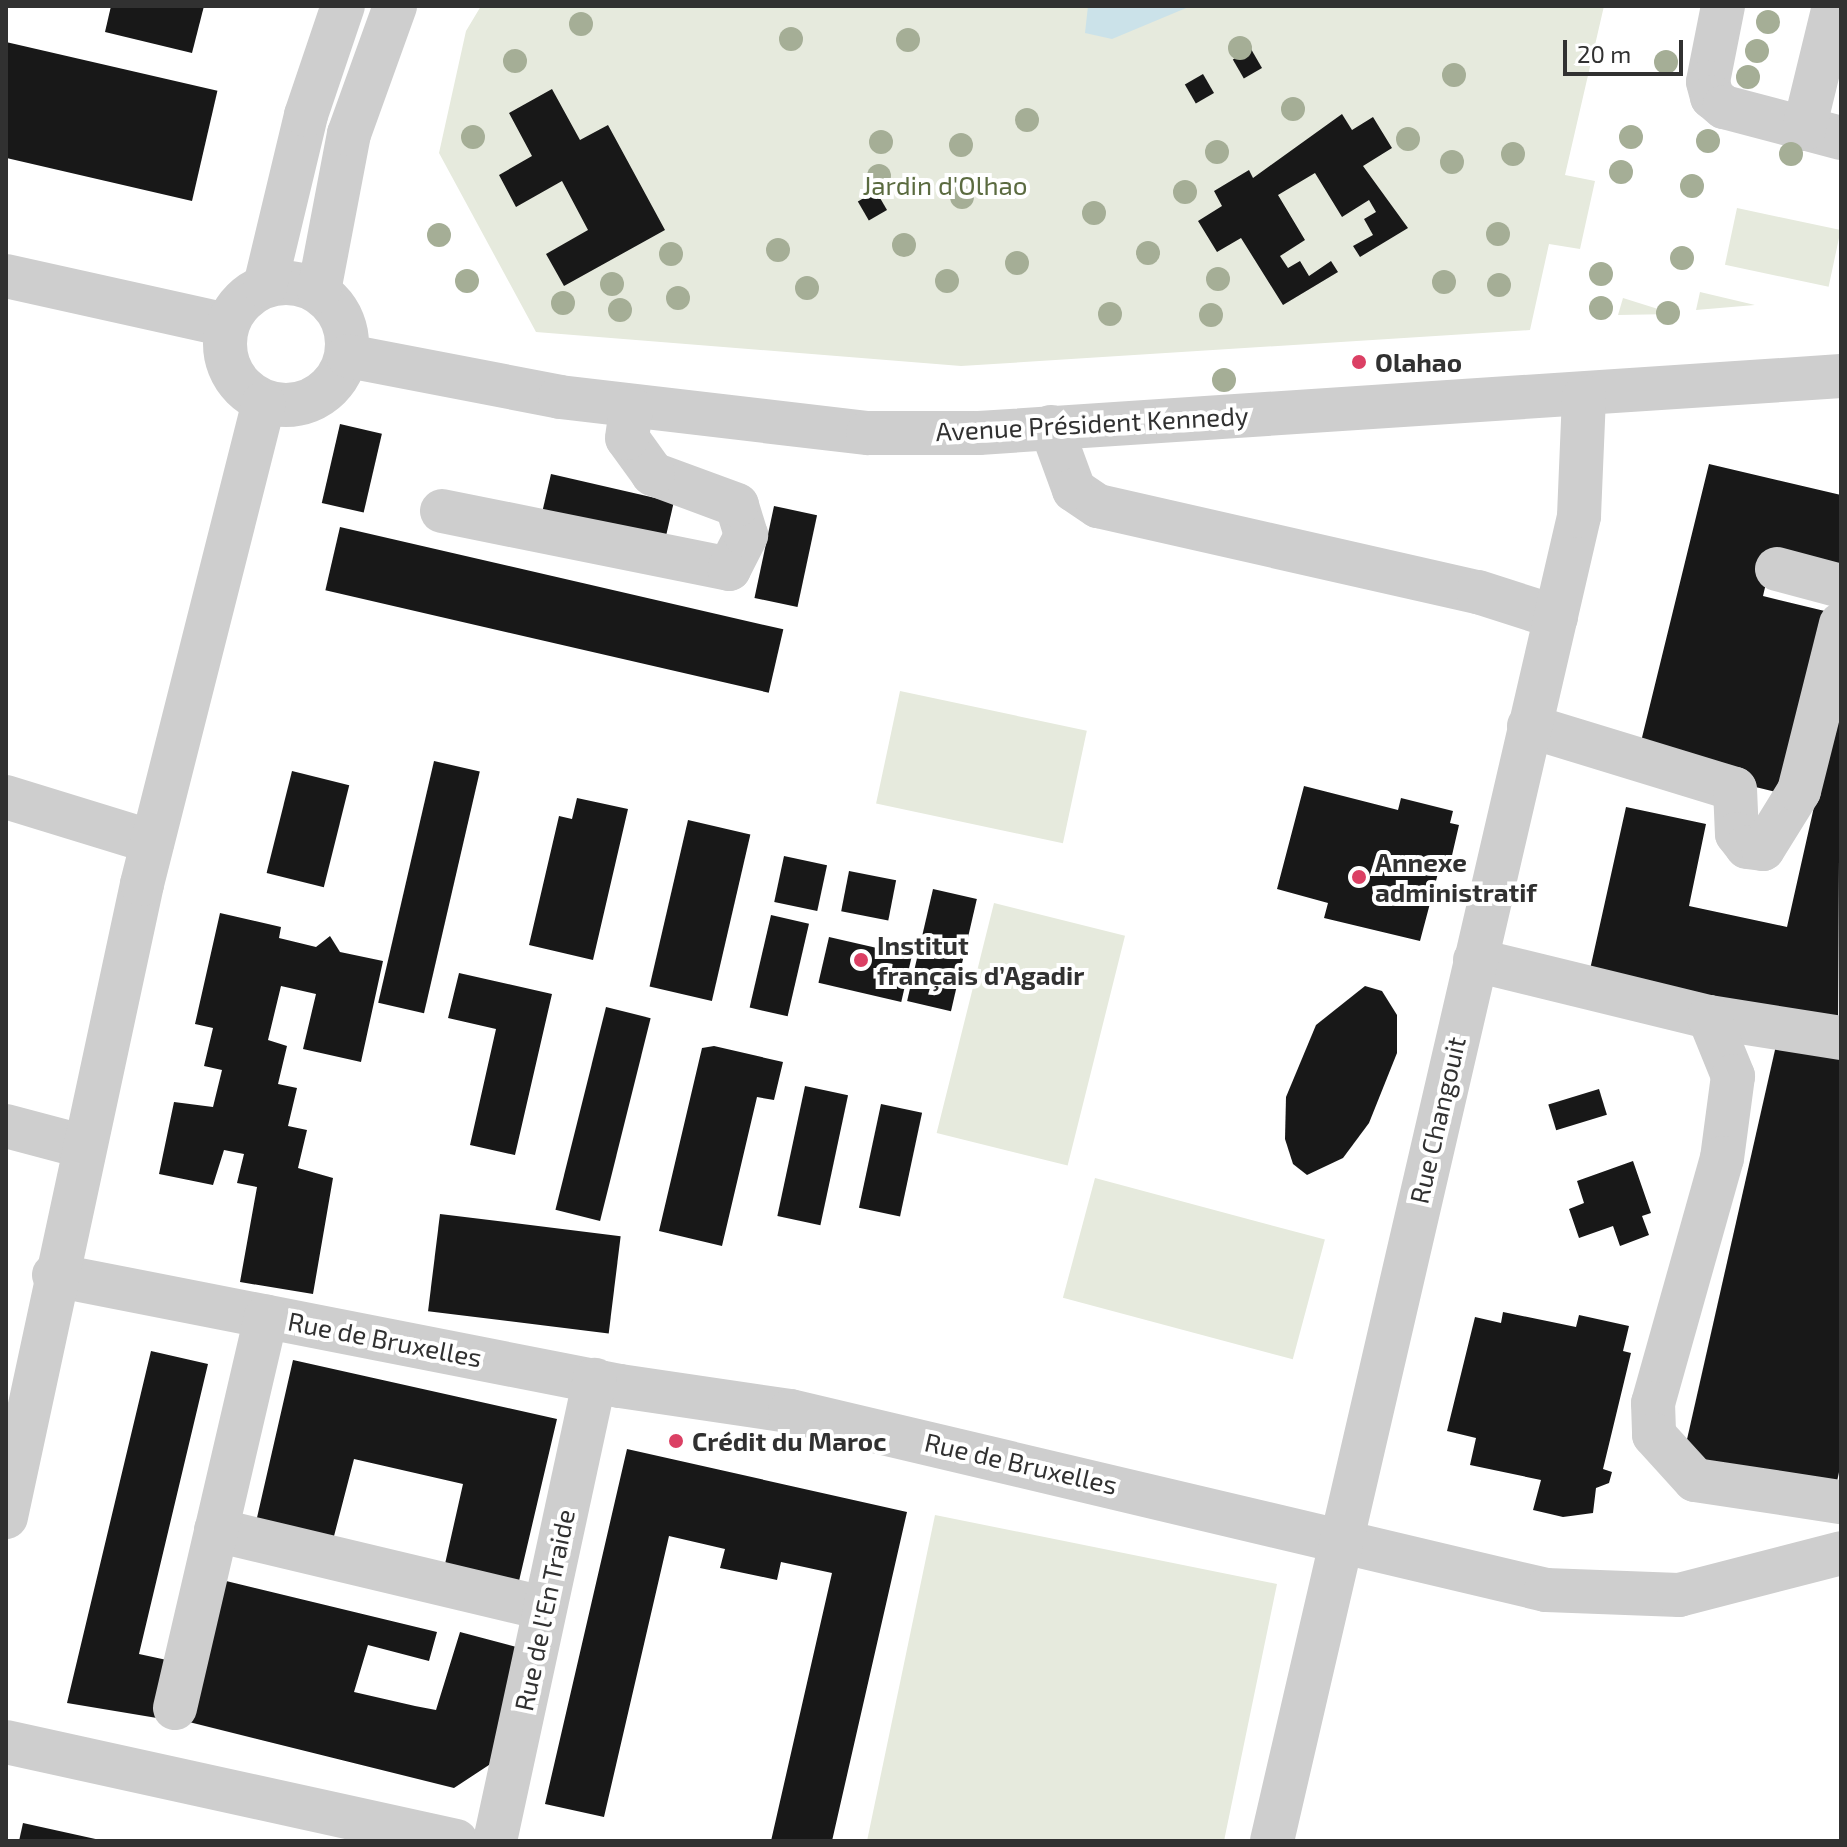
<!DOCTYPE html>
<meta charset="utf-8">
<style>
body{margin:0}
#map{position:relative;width:1847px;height:1847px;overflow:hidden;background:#fff;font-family:"Exo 2",sans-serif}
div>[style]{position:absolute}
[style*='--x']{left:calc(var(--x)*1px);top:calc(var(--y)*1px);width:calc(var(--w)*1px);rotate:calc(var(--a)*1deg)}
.green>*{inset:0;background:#e6eadd;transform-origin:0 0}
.water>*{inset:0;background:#cbe2e9}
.building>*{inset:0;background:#181818;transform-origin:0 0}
.minor>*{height:44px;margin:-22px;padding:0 22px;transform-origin:22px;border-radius:22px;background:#cecece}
.minor>.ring{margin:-22px;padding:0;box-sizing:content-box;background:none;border:44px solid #cecece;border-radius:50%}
.trees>*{width:24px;height:24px;margin:-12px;border-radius:50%;background:#a5ae96}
.dots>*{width:22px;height:22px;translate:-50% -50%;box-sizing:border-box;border:4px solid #fff;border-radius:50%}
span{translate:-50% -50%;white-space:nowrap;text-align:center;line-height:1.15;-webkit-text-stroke:8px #fff;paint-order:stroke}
.park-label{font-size:26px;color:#5b6b40}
.poi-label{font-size:26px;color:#313131;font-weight:700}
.left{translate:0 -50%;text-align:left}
.street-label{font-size:26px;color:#313131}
.frame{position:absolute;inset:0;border:8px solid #313131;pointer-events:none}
.scale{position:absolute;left:1563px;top:40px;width:120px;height:36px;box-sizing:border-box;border:4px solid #313131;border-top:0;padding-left:10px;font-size:24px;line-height:28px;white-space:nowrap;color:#313131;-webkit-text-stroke:6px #fff;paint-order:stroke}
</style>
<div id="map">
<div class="green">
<i style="clip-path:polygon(481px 6px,1604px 6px,1565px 175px,1595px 181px,1580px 249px,1549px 244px,1530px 330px,961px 366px,536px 332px,439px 153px,466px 31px)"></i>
<i style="left:1737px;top:208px;width:106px;height:58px;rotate:12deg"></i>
<i style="clip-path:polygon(1700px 292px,1755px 305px,1696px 310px)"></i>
<i style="clip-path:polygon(1623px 298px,1674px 314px,1618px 315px)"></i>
<i style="left:900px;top:691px;width:191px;height:115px;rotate:12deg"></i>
<i style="left:994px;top:903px;width:135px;height:237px;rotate:14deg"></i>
<i style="left:1095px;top:1178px;width:238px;height:124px;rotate:15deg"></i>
<i style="clip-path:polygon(935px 1515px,1277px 1584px,1224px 1841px,867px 1841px)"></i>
</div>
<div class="water">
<i style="clip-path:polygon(1088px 6px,1191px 6px,1112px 39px,1085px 33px)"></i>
</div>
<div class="building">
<i style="clip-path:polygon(111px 6px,204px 6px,192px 53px,105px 32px)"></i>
<i style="left:6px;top:42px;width:217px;height:113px;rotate:13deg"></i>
<i style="left:1251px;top:49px;width:22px;height:21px;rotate:60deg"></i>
<i style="left:1203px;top:74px;width:22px;height:21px;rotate:60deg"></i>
<i style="clip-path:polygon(552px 89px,580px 140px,608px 125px,665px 230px,564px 286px,546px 254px,588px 230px,562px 181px,516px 207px,499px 175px,532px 156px,509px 113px)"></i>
<i style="clip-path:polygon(1342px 114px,1352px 130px,1373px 117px,1392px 148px,1363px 166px,1408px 228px,1360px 257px,1353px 246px,1373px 235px,1364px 219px,1376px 212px,1369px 200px,1342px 217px,1315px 173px,1278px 195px,1305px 240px,1280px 256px,1288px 268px,1300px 261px,1309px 276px,1331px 261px,1338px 272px,1283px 305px,1241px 238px,1217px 252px,1198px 221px,1222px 206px,1214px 191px,1249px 170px,1253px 178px)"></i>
<i style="left:876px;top:191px;width:22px;height:21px;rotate:60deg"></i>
<i style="left:340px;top:424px;width:43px;height:81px;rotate:13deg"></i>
<i style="clip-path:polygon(1709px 464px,1841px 495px,1841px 584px,1771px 562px,1763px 596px,1833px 613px,1788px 795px,1637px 758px)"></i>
<i style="left:551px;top:474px;width:126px;height:45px;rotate:13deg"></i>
<i style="left:774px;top:506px;width:44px;height:94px;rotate:12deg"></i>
<i style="left:340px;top:527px;width:455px;height:65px;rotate:13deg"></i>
<i style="clip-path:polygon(1840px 691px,1838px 1028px,1589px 974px,1626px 807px,1706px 824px,1689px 906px,1787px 927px)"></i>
<i style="left:434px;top:761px;width:47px;height:248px;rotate:13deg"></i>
<i style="left:292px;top:771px;width:59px;height:105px;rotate:14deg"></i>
<i style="clip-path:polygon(1304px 786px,1398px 810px,1401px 798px,1453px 811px,1450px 823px,1459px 825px,1450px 864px,1441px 862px,1420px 941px,1324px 918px,1328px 903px,1277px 889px)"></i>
<i style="clip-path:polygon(577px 798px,628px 809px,593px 960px,529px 945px,559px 816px,572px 819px)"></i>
<i style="left:688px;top:820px;width:64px;height:171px;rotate:13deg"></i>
<i style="left:784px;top:856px;width:44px;height:47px;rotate:12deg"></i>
<i style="left:849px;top:871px;width:48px;height:41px;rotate:11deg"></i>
<i style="left:933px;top:889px;width:45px;height:115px;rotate:13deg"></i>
<i style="clip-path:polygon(220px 913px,281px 927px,279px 938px,316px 947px,330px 936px,340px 952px,383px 961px,361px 1062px,303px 1049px,316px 994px,281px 986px,268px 1040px,287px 1046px,278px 1084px,297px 1088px,288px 1126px,307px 1130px,298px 1168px,333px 1178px,313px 1294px,240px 1282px,257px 1187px,237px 1183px,244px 1154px,224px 1150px,213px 1185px,159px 1174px,174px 1102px,213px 1107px,222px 1070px,204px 1066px,213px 1028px,195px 1024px)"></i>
<i style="left:771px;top:915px;width:39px;height:95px;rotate:13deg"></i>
<i style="left:829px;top:937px;width:85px;height:47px;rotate:13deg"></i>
<i style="clip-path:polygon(459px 973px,552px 994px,515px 1155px,470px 1145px,496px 1029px,448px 1018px)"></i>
<i style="clip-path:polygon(1365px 986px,1382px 991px,1397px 1015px,1397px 1053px,1369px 1123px,1343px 1158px,1307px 1175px,1293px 1164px,1285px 1139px,1286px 1097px,1316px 1025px)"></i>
<i style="left:606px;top:1007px;width:46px;height:209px;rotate:14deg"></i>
<i style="clip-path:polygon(1777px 1041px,1841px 1055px,1841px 1463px,1833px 1500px,1681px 1466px)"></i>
<i style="clip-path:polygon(714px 1046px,783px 1062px,774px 1100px,757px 1097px,722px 1246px,659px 1231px,702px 1048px)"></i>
<i style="left:805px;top:1086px;width:44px;height:133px;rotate:12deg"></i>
<i style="left:1599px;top:1089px;width:27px;height:53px;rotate:73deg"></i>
<i style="left:881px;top:1104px;width:42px;height:106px;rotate:12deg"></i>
<i style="clip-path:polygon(1633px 1161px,1651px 1213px,1642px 1216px,1649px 1235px,1620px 1246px,1613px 1226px,1579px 1238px,1569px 1209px,1584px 1203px,1577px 1181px)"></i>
<i style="left:440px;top:1214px;width:182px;height:98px;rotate:7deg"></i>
<i style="clip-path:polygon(1503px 1312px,1576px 1327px,1579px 1315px,1629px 1326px,1623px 1351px,1631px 1353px,1603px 1469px,1612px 1472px,1609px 1483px,1596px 1488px,1593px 1513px,1563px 1517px,1533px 1510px,1541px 1480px,1470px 1465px,1476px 1438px,1447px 1431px,1475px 1317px,1501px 1323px)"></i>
<i style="clip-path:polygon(151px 1351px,208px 1364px,139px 1654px,176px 1662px,163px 1719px,67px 1703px)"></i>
<i style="clip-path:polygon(293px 1360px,557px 1419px,519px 1581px,445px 1564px,463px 1484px,354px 1459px,333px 1540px,256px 1522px)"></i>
<i style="clip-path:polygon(627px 1449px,907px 1512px,832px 1841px,771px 1841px,832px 1573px,781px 1562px,777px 1580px,720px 1568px,725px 1549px,669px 1536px,604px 1817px,545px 1804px)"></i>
<i style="clip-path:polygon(222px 1580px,437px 1632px,429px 1661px,368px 1645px,354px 1692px,415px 1706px,436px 1710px,460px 1632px,524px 1649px,492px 1763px,454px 1788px,189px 1722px)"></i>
<i style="clip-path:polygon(23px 1823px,100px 1840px,100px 1841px,19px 1841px)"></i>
</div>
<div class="minor">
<i style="--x:1723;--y:6;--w:77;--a:101.2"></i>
<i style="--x:1708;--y:82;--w:16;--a:75"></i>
<i style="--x:1712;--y:97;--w:16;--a:40"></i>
<i style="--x:1724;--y:107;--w:121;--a:14.8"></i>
<i style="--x:1804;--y:129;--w:127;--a:-76.3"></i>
<i style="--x:6;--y:276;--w:226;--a:12.5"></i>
<i class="ring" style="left:225px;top:283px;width:78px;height:78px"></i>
<i style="--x:265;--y:286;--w:176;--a:-76.5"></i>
<i style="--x:306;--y:115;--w:115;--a:-71.3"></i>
<i style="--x:319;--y:291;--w:160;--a:-79.2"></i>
<i style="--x:349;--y:134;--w:136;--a:-70.2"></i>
<i style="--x:348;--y:356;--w:216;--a:10.9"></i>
<i style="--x:560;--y:397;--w:310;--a:6.7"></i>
<i style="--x:868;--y:433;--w:111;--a:0"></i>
<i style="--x:979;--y:433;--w:864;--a:-3.78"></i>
<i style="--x:1051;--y:427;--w:67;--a:69.9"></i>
<i style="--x:1074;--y:490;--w:29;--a:34"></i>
<i style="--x:1098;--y:506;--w:390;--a:12.8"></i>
<i style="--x:1478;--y:592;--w:82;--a:17.8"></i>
<i style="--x:442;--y:511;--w:293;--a:11.4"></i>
<i style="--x:729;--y:569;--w:38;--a:-63"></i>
<i style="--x:746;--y:535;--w:31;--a:-107"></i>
<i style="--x:737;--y:505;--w:90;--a:-159.7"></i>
<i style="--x:653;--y:474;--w:44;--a:-125.8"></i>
<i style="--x:627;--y:438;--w:30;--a:-82"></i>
<i style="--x:1777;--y:569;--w:66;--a:14.9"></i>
<i style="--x:1529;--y:726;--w:215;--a:17"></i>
<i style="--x:1735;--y:789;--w:45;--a:87.5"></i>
<i style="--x:1737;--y:834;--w:16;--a:52"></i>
<i style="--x:1747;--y:847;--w:16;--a:7"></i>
<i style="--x:1763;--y:849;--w:68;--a:-58.2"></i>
<i style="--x:1799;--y:791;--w:172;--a:-75.9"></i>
<i style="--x:6;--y:797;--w:153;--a:17.1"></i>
<i style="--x:1475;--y:960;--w:241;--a:13.7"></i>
<i style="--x:1709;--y:1017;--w:134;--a:9"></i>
<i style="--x:1709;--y:1017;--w:64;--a:67.9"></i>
<i style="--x:1733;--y:1076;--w:83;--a:97.6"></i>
<i style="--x:1722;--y:1158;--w:255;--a:105.7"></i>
<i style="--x:1653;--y:1403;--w:32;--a:88"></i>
<i style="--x:1654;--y:1435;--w:61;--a:47.7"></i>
<i style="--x:1695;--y:1480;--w:148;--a:8.6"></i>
<i style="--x:6;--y:1126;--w:78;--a:14.9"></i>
<i style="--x:54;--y:1275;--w:577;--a:11.1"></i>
<i style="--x:620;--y:1386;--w:172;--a:8.4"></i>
<i style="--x:790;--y:1411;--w:777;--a:13.32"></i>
<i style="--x:1546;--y:1590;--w:133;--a:2.2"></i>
<i style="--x:1679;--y:1595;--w:167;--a:-14.5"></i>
<i style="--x:6;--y:1517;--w:647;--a:-77.87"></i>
<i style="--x:142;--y:884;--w:496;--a:-75.8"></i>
<i style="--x:216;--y:1530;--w:337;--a:13.4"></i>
<i style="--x:175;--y:1708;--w:402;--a:-76.9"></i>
<i style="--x:6;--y:1742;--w:461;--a:12.4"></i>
<i style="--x:495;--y:1841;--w:472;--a:-77.8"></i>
<i style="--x:1272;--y:1841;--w:1360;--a:-76.95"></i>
<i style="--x:1579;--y:516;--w:119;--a:-87.6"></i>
</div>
<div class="trees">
<i style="left:1768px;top:22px"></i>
<i style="left:581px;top:24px"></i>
<i style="left:791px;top:39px"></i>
<i style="left:908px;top:40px"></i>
<i style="left:1240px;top:48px"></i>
<i style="left:1757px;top:51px"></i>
<i style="left:515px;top:61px"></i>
<i style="left:1666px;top:62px"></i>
<i style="left:1454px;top:75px"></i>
<i style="left:1748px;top:77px"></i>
<i style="left:1293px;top:109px"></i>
<i style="left:1027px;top:120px"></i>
<i style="left:473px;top:137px"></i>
<i style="left:1631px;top:137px"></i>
<i style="left:1408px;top:139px"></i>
<i style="left:1708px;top:141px"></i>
<i style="left:881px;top:142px"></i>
<i style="left:961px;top:145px"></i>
<i style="left:1217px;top:152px"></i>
<i style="left:1513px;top:154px"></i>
<i style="left:1791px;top:154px"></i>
<i style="left:1452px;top:162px"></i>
<i style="left:1621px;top:172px"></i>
<i style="left:879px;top:176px"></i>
<i style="left:1692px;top:186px"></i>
<i style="left:1185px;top:192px"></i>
<i style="left:962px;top:197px"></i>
<i style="left:1094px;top:213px"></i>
<i style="left:1498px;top:234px"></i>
<i style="left:439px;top:235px"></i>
<i style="left:904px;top:245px"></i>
<i style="left:778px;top:250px"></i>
<i style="left:1148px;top:253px"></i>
<i style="left:671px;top:254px"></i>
<i style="left:1682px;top:258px"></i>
<i style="left:1017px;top:263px"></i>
<i style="left:1601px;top:274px"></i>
<i style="left:1218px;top:279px"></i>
<i style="left:467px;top:281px"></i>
<i style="left:947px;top:281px"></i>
<i style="left:1444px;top:282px"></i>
<i style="left:612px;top:284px"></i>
<i style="left:1499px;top:285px"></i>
<i style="left:807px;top:288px"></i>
<i style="left:678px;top:298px"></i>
<i style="left:563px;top:303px"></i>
<i style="left:1601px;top:308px"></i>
<i style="left:620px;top:310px"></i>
<i style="left:1668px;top:313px"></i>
<i style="left:1110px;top:314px"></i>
<i style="left:1211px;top:315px"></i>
<i style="left:1224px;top:380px"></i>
</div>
<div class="dots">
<i style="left:1359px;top:362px;background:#db4064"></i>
<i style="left:1359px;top:877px;background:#db4064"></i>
<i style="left:861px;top:960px;background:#db4064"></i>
<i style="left:676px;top:1441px;background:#db4064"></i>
</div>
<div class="park-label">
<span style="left:945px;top:185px">Jardin d'Olhao</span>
</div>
<div class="poi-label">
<span class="left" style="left:1375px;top:362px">Olahao</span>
<span class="left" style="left:1375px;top:877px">Annexe<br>administratif</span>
<span class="left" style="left:877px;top:960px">Institut<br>français d’Agadir</span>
<span class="left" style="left:692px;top:1441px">Crédit du Maroc</span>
</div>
<div class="street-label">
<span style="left:1092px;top:423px;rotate:-3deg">Avenue Président Kennedy</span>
<span style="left:1437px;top:1120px;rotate:-77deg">Rue Changouit</span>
<span style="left:385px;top:1339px;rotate:11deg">Rue de Bruxelles</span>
<span style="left:1021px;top:1463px;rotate:13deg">Rue de Bruxelles</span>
<span style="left:544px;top:1610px;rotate:-78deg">Rue de l'En Traide</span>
</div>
<div class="frame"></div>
<div class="scale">20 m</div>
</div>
